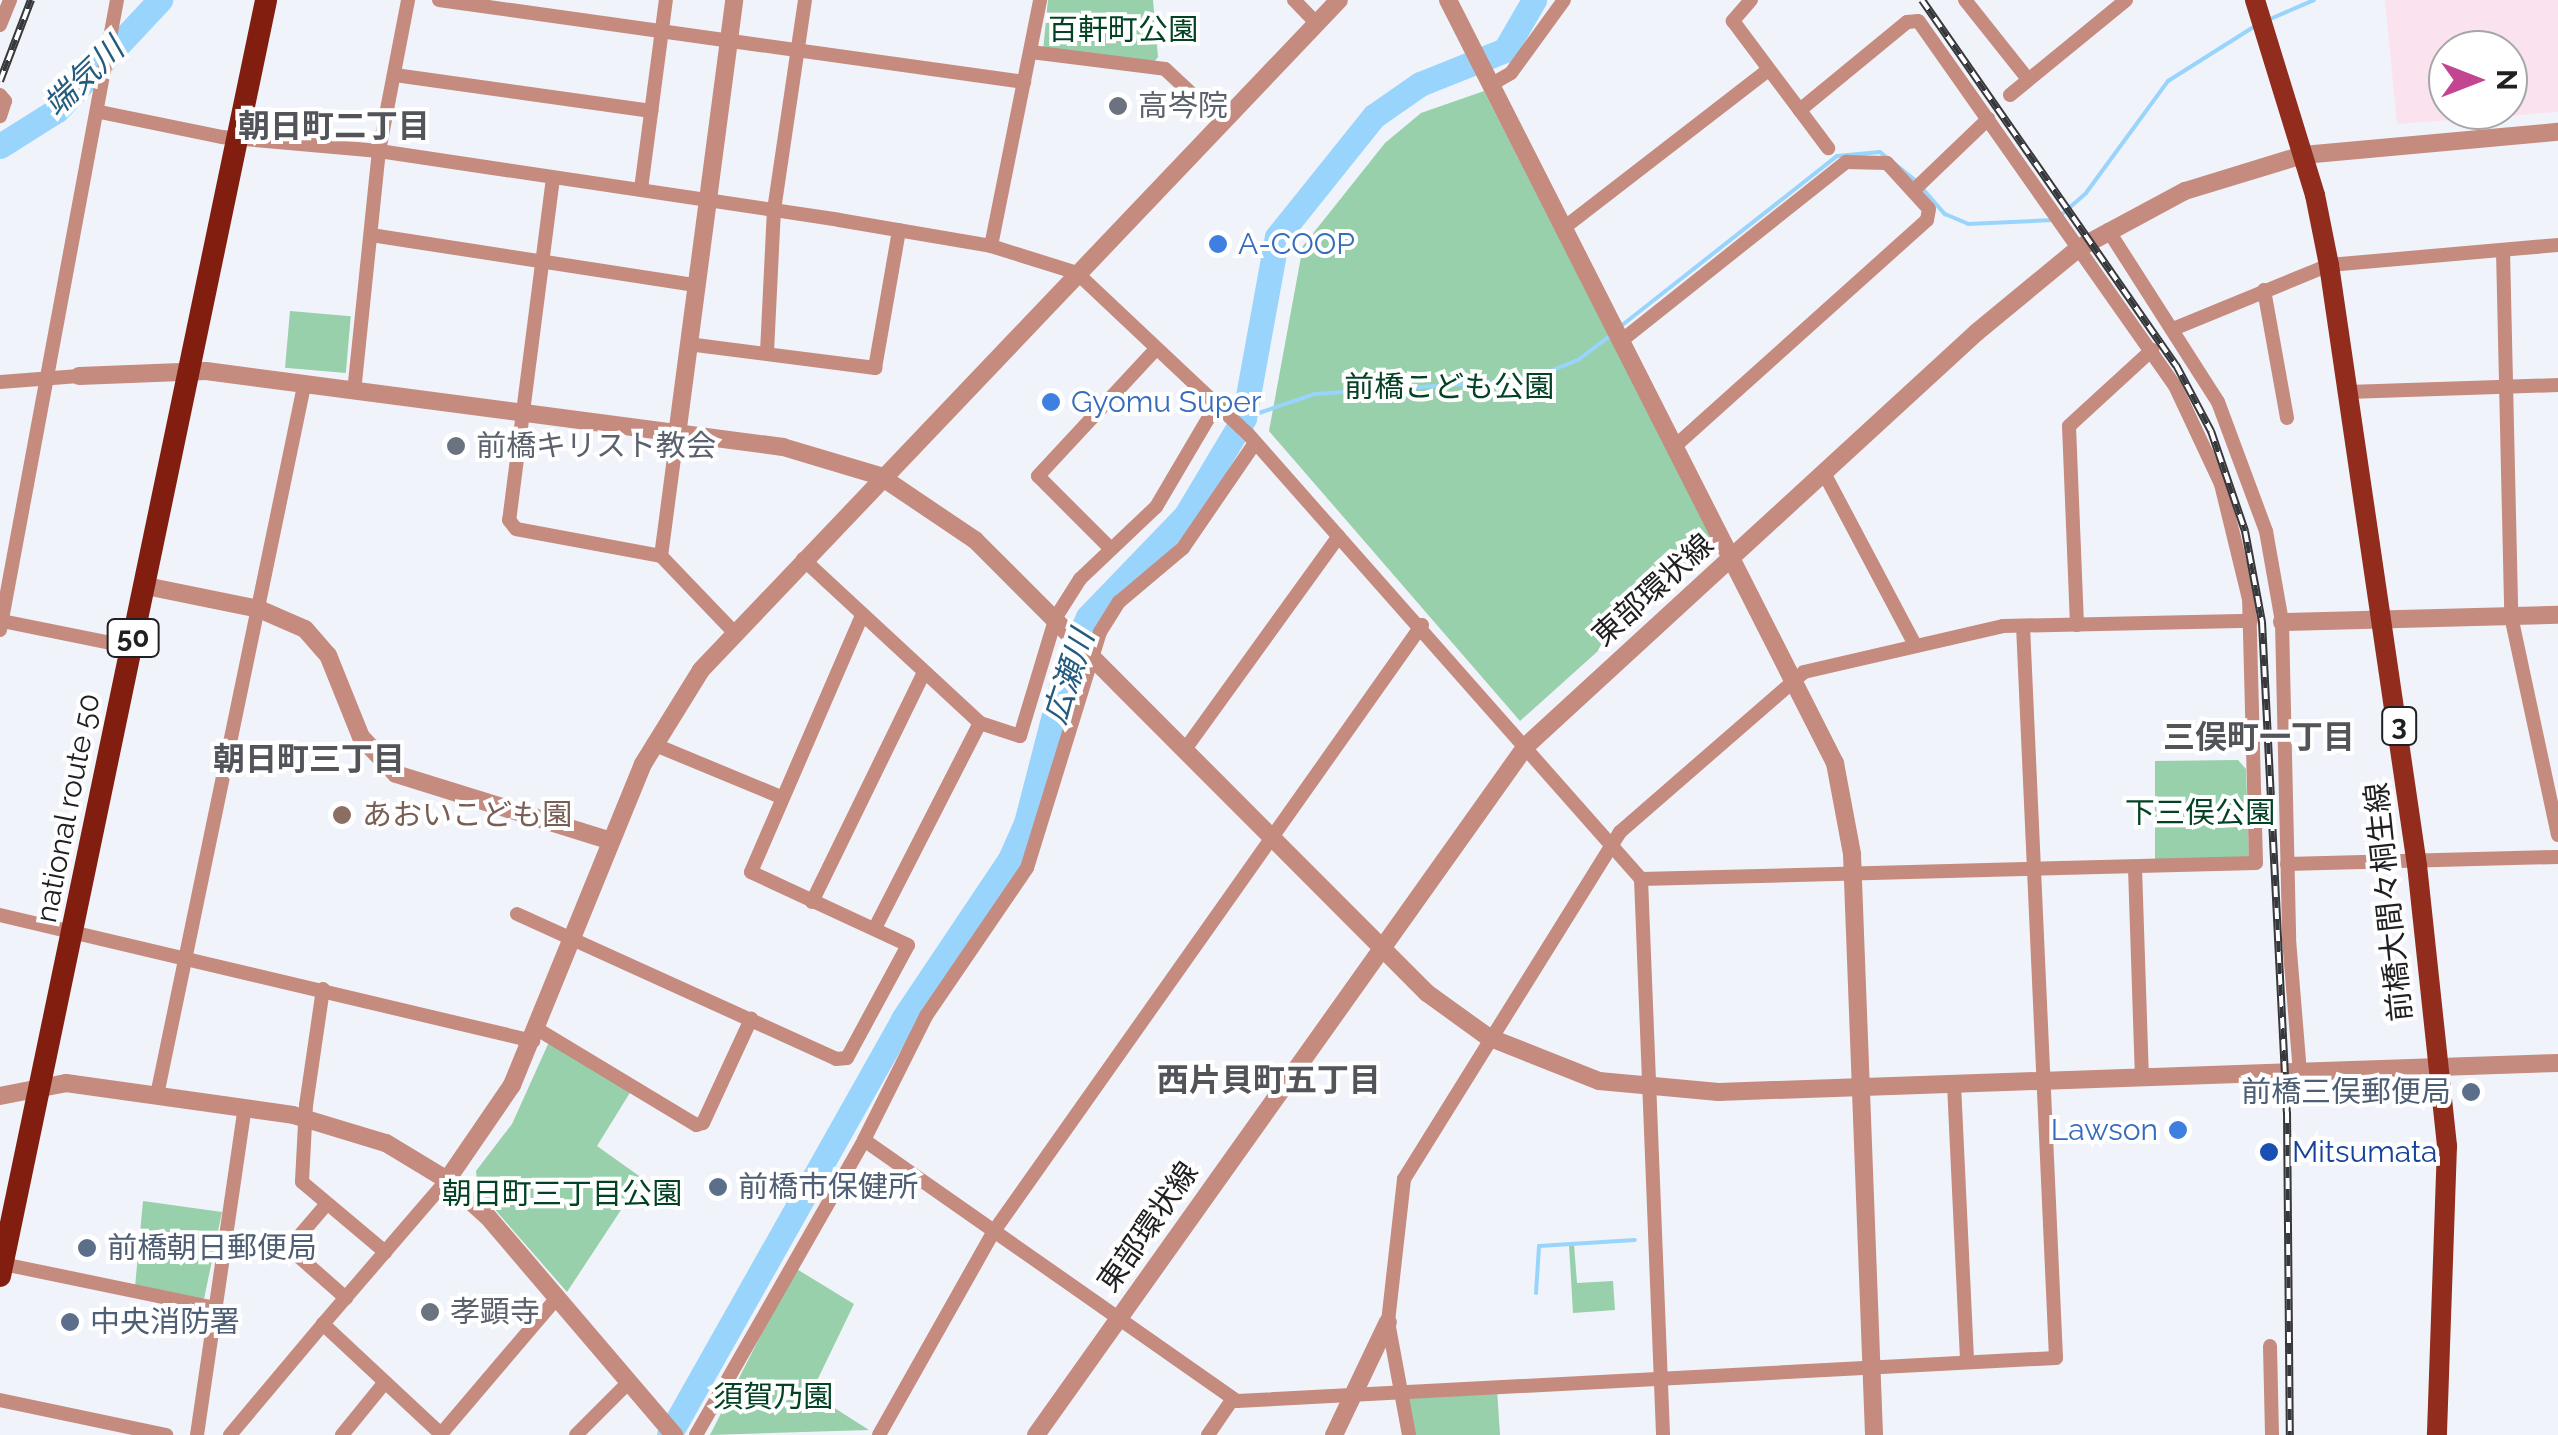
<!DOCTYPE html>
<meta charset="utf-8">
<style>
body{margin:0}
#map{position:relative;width:2558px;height:1435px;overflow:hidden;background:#f1f3fa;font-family:Raleway,"Noto Sans JP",sans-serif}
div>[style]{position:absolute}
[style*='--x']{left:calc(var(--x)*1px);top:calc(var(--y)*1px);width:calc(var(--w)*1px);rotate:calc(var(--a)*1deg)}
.education>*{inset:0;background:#fae2ee}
.green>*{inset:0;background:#97d0aa;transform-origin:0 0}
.stream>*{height:4px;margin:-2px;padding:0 2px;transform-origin:2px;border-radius:2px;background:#99d4fd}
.river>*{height:25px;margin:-12.5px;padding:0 12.5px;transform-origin:12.5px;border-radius:12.5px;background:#99d4fd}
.minor>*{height:14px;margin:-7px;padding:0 7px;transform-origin:7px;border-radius:7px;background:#c58b7f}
.tertiary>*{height:18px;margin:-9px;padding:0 9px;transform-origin:9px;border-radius:9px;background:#c58b7f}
.primary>*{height:20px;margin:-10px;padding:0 10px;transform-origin:10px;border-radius:10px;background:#922c1c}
.trunk>*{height:22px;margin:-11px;padding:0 11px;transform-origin:11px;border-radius:11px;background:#821e10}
.rail>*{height:8px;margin-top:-4px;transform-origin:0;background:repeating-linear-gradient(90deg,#fff 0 11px,#37383b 0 22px);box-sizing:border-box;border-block:2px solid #37383b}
.dots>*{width:28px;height:28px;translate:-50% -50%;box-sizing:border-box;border:5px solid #fff;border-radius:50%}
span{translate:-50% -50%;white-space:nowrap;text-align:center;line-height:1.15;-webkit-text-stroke:8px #fff;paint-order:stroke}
.shield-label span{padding:2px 8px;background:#fff;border:2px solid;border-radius:8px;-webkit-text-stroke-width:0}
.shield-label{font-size:28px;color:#202023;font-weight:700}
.park-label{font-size:30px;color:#034324}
.worship-label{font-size:30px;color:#5b616d}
.left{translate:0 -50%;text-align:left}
.shop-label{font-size:30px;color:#366cbe}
.right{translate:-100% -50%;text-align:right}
.street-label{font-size:30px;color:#202023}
.education-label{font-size:30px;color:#785e54}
.service-label{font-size:30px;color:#4e5e75}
.transit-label{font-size:30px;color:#164399}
.water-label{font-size:32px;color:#245c7f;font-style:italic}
.neighbourhood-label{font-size:32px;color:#525459;font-weight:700}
.north{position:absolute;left:2428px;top:30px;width:100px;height:100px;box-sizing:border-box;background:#fff;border:2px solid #a6a6a7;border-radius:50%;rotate:90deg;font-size:28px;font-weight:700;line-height:40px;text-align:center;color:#202023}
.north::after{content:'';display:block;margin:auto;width:35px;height:45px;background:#c34490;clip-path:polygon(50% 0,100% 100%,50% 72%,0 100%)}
</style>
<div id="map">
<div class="education">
<i style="clip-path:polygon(evenodd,2385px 0,2558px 0,2558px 112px,2397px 124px,2385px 0,2448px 50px,2508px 50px,2508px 110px,2448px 110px,2448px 50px)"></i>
</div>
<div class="green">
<i style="clip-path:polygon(1048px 0,1153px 0,1158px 57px,1152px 64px,1043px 51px)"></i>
<i style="clip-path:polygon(1484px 91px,1711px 535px,1707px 553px,1520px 721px,1269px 431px,1303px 246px,1385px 143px,1421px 113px)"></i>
<i style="left:290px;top:311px;width:61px;height:57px;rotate:5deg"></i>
<i style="clip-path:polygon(2238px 760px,2246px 769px,2249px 858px,2155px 861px,2155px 761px)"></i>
<i style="clip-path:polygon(549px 1042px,631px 1091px,597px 1146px,642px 1178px,567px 1292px,478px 1190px,476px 1171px,512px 1124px)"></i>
<i style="clip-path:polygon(143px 1201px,222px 1212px,204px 1299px,135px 1287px)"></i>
<i style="clip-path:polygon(1574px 1244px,1577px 1283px,1613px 1281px,1615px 1310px,1573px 1313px,1569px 1245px)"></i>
<i style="clip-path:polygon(795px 1268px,854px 1304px,811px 1393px,869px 1430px,710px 1435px)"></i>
<i style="clip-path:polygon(1497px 1389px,1500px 1435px,1407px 1435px,1400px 1394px)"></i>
</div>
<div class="stream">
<i style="--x:2268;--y:20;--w:50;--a:-23.5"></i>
<i style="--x:1922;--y:188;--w:35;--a:49"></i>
<i style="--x:1945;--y:214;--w:25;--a:23"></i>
<i style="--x:1968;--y:224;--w:85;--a:-2.7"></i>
<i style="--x:2061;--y:215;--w:33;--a:-41"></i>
<i style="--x:2086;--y:193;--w:139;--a:-53.8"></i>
<i style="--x:2168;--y:81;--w:103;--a:-32.3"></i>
<i style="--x:1621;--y:326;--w:275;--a:-38.2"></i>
<i style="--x:1837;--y:156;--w:43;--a:-5.3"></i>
<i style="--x:1880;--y:152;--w:46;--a:38.9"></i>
<i style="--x:1244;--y:418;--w:75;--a:-18.7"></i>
<i style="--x:1315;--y:394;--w:212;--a:-3.8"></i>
<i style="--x:1527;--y:380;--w:55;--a:-21.4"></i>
<i style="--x:1578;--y:360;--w:40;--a:-37"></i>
<i style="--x:1536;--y:1293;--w:47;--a:-86.3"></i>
<i style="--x:1539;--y:1246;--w:96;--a:-3.6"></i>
</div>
<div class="river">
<i style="--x:0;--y:146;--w:67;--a:-32.3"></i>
<i style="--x:57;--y:110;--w:151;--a:-46.9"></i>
<i style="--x:669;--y:1435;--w:477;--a:-60.6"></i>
<i style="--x:903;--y:1019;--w:192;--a:-56.2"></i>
<i style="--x:1010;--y:859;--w:39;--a:-66"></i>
<i style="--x:1026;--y:823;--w:171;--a:-75.5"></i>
<i style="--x:1069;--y:657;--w:44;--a:-64.6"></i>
<i style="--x:1088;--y:617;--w:141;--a:-46.1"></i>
<i style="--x:1186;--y:515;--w:113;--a:-59.1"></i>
<i style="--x:1244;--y:418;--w:184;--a:-79.7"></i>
<i style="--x:1277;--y:237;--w:155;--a:-51.3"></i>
<i style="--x:1374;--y:116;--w:56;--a:-34.8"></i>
<i style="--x:1420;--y:84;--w:92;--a:-21.8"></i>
<i style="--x:1505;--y:50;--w:58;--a:-59.9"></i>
</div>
<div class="minor">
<i style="--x:439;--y:0;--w:591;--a:7.98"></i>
<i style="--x:1294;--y:0;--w:33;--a:46"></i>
<i style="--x:1751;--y:0;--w:28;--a:131"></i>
<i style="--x:1733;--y:21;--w:159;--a:53.2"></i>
<i style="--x:1965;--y:0;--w:100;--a:51.5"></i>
<i style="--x:0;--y:25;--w:27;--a:-68"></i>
<i style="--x:1031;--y:52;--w:135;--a:7.2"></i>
<i style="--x:1165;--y:69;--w:78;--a:42.9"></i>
<i style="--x:395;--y:75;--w:259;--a:8"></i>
<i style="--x:1492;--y:84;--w:22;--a:-30"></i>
<i style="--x:1511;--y:73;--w:90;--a:-54"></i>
<i style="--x:0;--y:95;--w:8;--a:50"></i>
<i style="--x:5;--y:101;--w:16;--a:108"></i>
<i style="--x:2010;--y:95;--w:150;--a:-39.3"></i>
<i style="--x:100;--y:112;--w:125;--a:11.6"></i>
<i style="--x:222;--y:137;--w:158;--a:5.1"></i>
<i style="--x:379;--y:151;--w:465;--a:8.5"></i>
<i style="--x:839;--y:220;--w:154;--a:9.7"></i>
<i style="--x:991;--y:246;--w:90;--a:17.4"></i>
<i style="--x:1077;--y:273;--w:235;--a:43.3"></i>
<i style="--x:1248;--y:434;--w:594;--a:48.55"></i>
<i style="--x:1641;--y:879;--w:615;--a:-1.49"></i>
<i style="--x:2256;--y:863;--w:264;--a:-91.5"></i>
<i style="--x:2249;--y:599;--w:118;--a:-103.7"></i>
<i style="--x:2221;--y:484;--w:108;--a:-115.1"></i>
<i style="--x:2175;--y:386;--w:446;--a:-125.1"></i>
<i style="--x:1918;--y:21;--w:11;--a:175"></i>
<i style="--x:1907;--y:22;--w:139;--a:140.6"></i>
<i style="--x:553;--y:178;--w:345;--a:97.3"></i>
<i style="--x:509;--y:520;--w:11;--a:52"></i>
<i style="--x:516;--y:529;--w:147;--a:10.5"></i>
<i style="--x:641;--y:189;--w:191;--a:-82.5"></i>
<i style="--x:1914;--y:190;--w:103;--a:-43.8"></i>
<i style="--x:1565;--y:227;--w:257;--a:-37.7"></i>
<i style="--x:2108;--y:230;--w:204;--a:57.4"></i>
<i style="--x:2218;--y:402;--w:138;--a:69.6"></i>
<i style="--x:2266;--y:531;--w:92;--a:80"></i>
<i style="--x:2282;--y:622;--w:317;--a:88.7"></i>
<i style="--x:2289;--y:939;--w:133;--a:85.3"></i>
<i style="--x:371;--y:235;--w:328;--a:8.8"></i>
<i style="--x:991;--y:246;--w:251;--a:-78.7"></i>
<i style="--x:2503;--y:250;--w:366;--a:88.7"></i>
<i style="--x:2511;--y:616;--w:224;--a:77.9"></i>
<i style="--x:2264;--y:290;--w:130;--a:79.8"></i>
<i style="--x:2173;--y:329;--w:169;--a:-22.3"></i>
<i style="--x:2329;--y:265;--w:230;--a:-5"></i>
<i style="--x:1621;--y:341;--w:288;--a:-38.5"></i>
<i style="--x:1846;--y:162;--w:41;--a:1.4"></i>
<i style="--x:1887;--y:163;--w:62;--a:47.6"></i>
<i style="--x:1929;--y:209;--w:11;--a:100"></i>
<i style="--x:1927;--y:220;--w:341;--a:138.1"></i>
<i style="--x:688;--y:344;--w:189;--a:7.3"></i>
<i style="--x:875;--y:368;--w:140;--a:-80.1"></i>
<i style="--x:767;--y:352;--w:142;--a:-87.2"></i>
<i style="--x:774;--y:210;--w:212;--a:-81.6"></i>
<i style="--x:0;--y:382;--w:79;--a:-4.3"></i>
<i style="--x:354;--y:392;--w:242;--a:-84.1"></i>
<i style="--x:379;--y:151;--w:154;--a:-79.1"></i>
<i style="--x:2348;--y:392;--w:210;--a:-1.9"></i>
<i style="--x:677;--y:435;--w:122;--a:97.5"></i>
<i style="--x:661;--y:556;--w:104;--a:46.2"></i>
<i style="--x:1824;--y:473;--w:195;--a:62.1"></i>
<i style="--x:1111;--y:549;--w:103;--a:-135"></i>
<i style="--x:1038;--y:476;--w:173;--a:-47.1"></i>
<i style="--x:803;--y:559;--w:241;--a:42.8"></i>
<i style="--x:980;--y:723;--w:42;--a:18"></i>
<i style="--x:1020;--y:736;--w:124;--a:-73.2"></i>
<i style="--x:1056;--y:617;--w:45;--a:-57.7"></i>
<i style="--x:1080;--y:579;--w:105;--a:-43.5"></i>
<i style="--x:1156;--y:507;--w:118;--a:-59.5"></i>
<i style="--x:2;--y:621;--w:132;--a:11.4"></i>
<i style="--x:2077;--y:625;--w:199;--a:-92.3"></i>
<i style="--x:2069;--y:426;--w:113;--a:-42.5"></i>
<i style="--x:0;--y:630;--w:641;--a:-79.48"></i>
<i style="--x:653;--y:744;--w:139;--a:22.5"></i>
<i style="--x:1186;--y:748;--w:261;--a:-54.2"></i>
<i style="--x:2287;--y:864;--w:271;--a:-1.5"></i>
<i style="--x:2135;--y:868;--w:209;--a:88.1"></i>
<i style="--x:1641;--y:879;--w:556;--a:87.73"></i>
<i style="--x:812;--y:902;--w:256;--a:-64"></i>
<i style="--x:517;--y:914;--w:350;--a:24.4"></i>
<i style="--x:836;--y:1059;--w:11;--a:-5"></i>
<i style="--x:847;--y:1058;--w:128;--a:-61.6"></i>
<i style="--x:908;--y:945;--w:173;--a:-155.1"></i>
<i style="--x:751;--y:872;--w:280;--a:-66.6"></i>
<i style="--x:0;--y:915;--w:548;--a:13.3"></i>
<i style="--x:875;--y:928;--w:230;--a:-62.9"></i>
<i style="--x:323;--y:989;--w:117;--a:98.3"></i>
<i style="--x:306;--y:1105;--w:77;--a:93"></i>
<i style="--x:302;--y:1182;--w:109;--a:40.1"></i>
<i style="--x:537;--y:1029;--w:186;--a:31.1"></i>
<i style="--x:696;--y:1125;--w:7;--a:-16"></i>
<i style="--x:703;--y:1123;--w:115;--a:-65.2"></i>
<i style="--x:1954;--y:1084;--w:278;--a:87.3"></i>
<i style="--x:157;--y:1095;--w:724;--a:-78.29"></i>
<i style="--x:864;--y:1140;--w:455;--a:35"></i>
<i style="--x:1237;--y:1401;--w:820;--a:-3.01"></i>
<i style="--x:2056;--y:1358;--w:732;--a:-92.58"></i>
<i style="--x:325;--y:1206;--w:55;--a:130.6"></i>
<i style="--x:289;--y:1248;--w:76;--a:41.3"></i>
<i style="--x:3;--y:1264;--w:217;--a:11.7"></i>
<i style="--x:2270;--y:1346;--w:89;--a:88.7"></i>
<i style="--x:0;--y:1400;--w:170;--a:11.9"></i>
<i style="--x:441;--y:1434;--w:177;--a:-49.6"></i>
<i style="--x:197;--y:1435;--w:331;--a:-81.7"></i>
<i style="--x:230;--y:1435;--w:145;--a:-50"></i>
<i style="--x:342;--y:1435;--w:68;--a:-50.9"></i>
<i style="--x:442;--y:1435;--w:163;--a:-137"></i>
<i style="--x:323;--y:1324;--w:190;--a:-49.3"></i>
<i style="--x:576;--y:1435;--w:71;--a:-45"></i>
<i style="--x:696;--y:1435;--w:339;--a:-60.3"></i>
<i style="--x:864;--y:1140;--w:139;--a:-63.4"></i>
<i style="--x:926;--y:1016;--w:179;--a:-55.7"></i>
<i style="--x:1027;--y:868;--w:247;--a:-72.8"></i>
<i style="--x:1100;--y:632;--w:36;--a:-58"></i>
<i style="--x:1119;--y:602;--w:84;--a:-40.2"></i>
<i style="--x:1183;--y:548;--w:127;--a:-55.6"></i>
<i style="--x:879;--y:1435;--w:234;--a:-60.6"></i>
<i style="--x:994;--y:1231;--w:742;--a:-54.77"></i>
<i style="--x:1208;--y:1435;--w:42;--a:-55.6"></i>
<i style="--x:1409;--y:1435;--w:115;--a:-100.5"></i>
<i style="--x:1388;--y:1322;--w:144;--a:-83.6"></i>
<i style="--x:1404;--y:1179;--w:409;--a:-58.1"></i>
<i style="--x:1620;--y:832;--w:244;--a:-41"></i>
<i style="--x:1804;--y:672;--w:204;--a:-13"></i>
<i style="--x:2003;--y:626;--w:248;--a:-1.2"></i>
</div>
<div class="tertiary">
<i style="--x:1448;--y:0;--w:856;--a:63.11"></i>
<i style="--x:1835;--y:763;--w:93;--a:79.4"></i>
<i style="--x:1852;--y:854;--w:581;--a:87.83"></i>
<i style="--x:79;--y:376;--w:127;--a:-2.3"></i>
<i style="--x:206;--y:371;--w:582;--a:7.5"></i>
<i style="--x:783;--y:447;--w:101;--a:16.6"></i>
<i style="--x:880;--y:476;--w:115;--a:34"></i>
<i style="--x:975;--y:540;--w:640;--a:45.06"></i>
<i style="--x:1427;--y:993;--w:75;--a:35.8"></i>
<i style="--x:1488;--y:1037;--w:119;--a:21.6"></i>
<i style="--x:1599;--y:1081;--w:120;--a:5.3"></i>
<i style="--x:1718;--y:1092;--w:841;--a:-1.98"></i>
<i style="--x:677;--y:435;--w:439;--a:-82.5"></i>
<i style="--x:146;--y:586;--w:115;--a:11.5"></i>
<i style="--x:259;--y:609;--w:50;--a:23.5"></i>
<i style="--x:305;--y:629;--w:35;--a:49"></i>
<i style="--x:328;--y:655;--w:88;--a:68.1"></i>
<i style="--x:361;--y:737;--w:51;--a:46.6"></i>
<i style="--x:396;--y:774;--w:225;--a:17.3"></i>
<i style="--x:2282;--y:622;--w:276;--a:-1.5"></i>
<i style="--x:0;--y:1096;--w:67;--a:-11.1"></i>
<i style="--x:66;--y:1083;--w:229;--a:8"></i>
<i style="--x:293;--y:1115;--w:97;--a:16.8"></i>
<i style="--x:386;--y:1143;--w:71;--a:31.2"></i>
<i style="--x:447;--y:1180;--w:55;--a:42.1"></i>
<i style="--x:488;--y:1217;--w:287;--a:49.5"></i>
<i style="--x:447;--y:1180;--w:115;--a:-55.6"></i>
<i style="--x:512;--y:1085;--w:347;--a:-67.8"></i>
<i style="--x:643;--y:764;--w:110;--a:-58.3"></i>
<i style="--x:701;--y:670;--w:925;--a:-46.4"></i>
<i style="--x:1036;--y:1435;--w:845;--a:-54.58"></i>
<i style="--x:1526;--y:746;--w:612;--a:-42.55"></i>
<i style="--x:1977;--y:332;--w:132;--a:-39.5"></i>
<i style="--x:2079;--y:248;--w:120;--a:-28.3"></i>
<i style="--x:2185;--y:191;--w:123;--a:-17"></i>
<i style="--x:2303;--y:155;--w:256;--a:-5.2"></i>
<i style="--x:1334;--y:1435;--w:125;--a:-64.5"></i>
</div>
<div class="primary">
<i style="--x:2255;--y:0;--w:204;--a:72.9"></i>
<i style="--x:2315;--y:195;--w:71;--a:78.7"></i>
<i style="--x:2329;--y:265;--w:606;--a:81.66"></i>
<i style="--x:2417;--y:865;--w:283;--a:83.9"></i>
<i style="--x:2447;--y:1146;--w:289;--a:92"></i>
</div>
<div class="trunk">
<i style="--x:0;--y:1276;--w:1303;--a:-78.22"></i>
</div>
<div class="rail">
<i style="--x:1922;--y:0;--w:445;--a:55.2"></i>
<i style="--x:2176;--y:365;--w:75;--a:62.1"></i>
<i style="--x:2211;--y:431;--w:106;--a:71.2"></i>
<i style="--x:2245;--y:531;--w:93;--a:79.4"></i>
<i style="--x:2262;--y:622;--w:491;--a:87.1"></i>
<i style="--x:2287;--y:1112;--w:323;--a:89.5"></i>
<i style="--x:0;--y:81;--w:87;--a:-69.1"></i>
</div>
<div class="dots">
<i style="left:1118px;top:106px;background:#6b7280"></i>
<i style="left:1218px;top:244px;background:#3f7fe0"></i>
<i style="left:1051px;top:402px;background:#3f7fe0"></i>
<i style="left:456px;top:446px;background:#6b7280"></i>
<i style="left:342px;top:815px;background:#8d6e63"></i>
<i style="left:2471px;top:1092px;background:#5c6f8a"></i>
<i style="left:2178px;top:1130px;background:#3f7fe0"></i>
<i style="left:2269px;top:1152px;background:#1a4fb4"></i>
<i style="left:718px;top:1187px;background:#5c6f8a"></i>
<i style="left:87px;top:1248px;background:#5c6f8a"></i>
<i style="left:430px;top:1312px;background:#6b7280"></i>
<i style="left:70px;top:1322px;background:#5c6f8a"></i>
</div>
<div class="shield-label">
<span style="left:133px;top:638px">50</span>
<span style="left:2399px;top:726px">3</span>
</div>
<div class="park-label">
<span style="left:1123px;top:30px">百軒町公園</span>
<span style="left:1449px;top:387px">前橋こども公園</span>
<span style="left:2200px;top:813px">下三俣公園</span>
<span style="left:562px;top:1194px">朝日町三丁目公園</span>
<span style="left:773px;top:1397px">須賀乃園</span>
</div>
<div class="worship-label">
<span class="left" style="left:1138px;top:106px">高岑院</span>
<span class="left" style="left:476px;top:446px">前橋キリスト教会</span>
<span class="left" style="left:450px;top:1312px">孝顕寺</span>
</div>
<div class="shop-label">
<span class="left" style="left:1238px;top:244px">A-COOP</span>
<span class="left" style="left:1071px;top:402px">Gyomu Super</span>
<span class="right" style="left:2158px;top:1130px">Lawson</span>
</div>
<div class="street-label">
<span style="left:1653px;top:590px;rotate:-42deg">東部環状線</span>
<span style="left:68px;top:808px;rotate:-79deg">national route 50</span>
<span style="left:2389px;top:902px;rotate:-96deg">前橋大間々桐生線</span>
<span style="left:1148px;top:1227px;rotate:-55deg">東部環状線</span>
</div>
<div class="education-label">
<span class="left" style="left:362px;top:815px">あおいこども園</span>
</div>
<div class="service-label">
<span class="right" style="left:2451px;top:1092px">前橋三俣郵便局</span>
<span class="left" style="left:738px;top:1187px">前橋市保健所</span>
<span class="left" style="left:107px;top:1248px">前橋朝日郵便局</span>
<span class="left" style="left:90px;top:1322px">中央消防署</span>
</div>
<div class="transit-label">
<span class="left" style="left:2292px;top:1152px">Mitsumata</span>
</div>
<div class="water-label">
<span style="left:84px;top:77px;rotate:-44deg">端気川</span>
<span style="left:1069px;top:677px;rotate:-72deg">広瀬川</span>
</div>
<div class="neighbourhood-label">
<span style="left:334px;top:126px">朝日町二丁目</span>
<span style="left:2259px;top:737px">三俣町一丁目</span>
<span style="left:309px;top:759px">朝日町三丁目</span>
<span style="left:1269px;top:1080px">西片貝町五丁目</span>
</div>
<div class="north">N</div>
</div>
